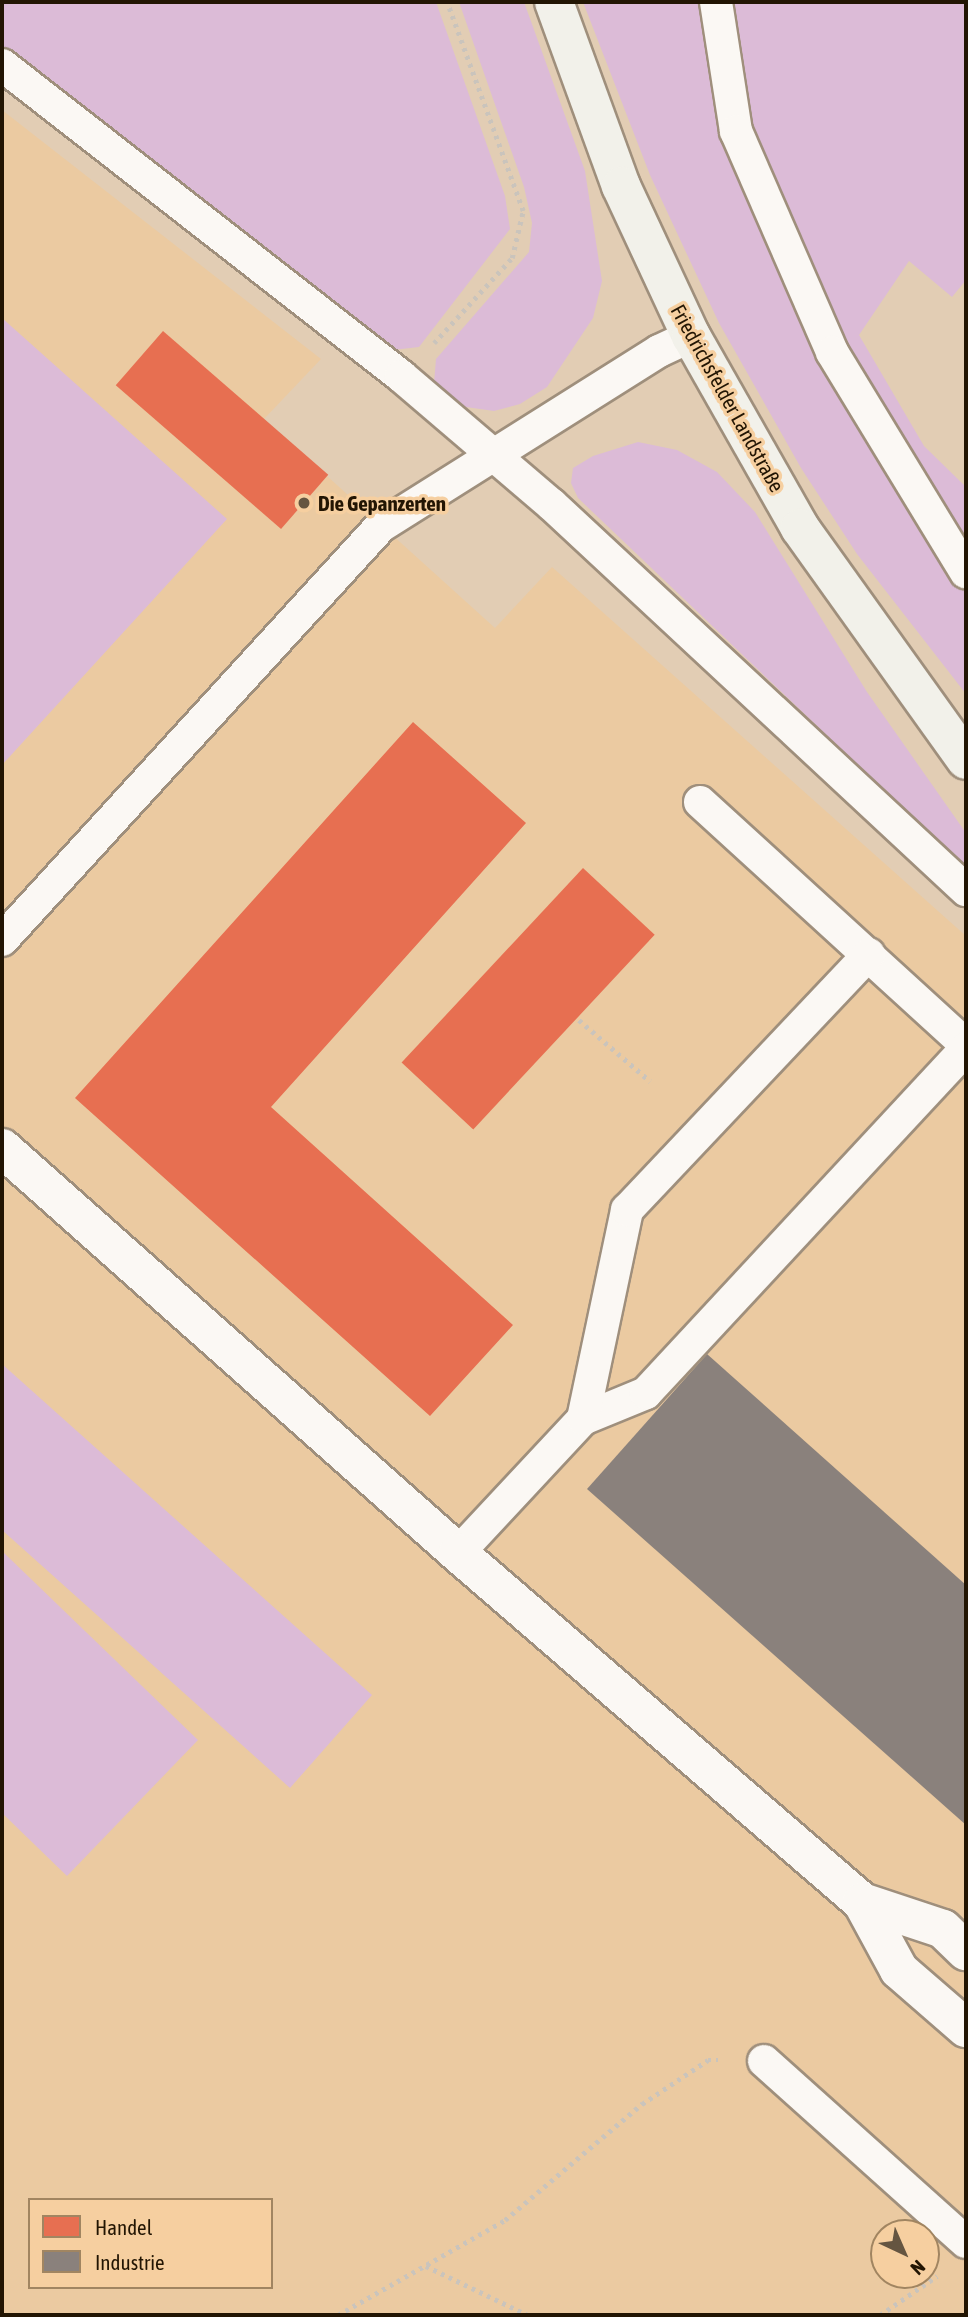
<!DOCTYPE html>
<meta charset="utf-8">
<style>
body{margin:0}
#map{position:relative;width:968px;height:2317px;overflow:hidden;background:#e2cdb4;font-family:"Asap Condensed",sans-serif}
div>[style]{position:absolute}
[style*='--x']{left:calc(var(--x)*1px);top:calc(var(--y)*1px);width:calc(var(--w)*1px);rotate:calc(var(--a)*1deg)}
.built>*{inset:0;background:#ebcaa1}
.green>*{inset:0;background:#dcbbd7}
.shops>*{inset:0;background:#e76f51;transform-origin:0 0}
.industry>*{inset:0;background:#8a817c}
.path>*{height:4.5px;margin-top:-2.25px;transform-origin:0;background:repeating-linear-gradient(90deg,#cac4bc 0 3.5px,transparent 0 8.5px)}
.roads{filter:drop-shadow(2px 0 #9f8f7c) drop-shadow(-2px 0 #9f8f7c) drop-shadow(0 2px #9f8f7c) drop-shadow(0 -2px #9f8f7c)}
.lane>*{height:32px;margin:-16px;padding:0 16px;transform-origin:16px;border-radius:16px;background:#fbf8f4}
.street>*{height:38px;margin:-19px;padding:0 19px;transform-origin:19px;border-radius:19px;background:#fbf8f4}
.secondary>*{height:38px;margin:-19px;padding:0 19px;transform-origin:19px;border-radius:19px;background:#f2f1ea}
.dots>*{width:19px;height:19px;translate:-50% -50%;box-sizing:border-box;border:4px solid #f6cfa0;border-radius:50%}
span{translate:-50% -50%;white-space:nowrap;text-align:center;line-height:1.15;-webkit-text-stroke:7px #f6cfa0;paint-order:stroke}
.street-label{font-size:21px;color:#221503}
.poi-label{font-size:21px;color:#221503;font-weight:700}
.left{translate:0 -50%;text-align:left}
.frame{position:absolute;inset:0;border:4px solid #221503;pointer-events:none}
.legend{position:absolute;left:28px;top:2198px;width:245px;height:91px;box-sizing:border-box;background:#f6cfa0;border:2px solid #a18561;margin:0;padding:9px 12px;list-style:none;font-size:21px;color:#221503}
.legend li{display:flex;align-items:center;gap:14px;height:35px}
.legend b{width:35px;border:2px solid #a18561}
.north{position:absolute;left:870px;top:2219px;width:70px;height:70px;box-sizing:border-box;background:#f6cfa0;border:2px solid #a18561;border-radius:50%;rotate:136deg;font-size:19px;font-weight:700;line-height:28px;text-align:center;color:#221503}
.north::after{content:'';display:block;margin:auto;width:24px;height:32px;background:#655541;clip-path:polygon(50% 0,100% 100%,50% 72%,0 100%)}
</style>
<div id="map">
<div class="built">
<i style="clip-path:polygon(evenodd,2px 110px,321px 359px,264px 419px,495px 628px,552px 567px,966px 936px,966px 2315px,2px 2315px,2px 110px,30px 2200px,271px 2200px,271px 2287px,30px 2287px,30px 2200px,2px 110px,884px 2233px,926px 2233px,926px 2275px,884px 2275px,884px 2233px)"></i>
</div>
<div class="green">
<i style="clip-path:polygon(2px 2px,436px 2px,505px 196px,510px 229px,419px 347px,393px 350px,2px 47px)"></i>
<i style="clip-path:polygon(459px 2px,524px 2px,585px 171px,602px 281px,593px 318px,547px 387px,520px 404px,494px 411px,466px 407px,443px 395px,434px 383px,436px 359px,529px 252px,532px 223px,524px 187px)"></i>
<i style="clip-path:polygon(583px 2px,966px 2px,966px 280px,952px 297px,909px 261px,859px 335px,924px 446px,966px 487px,966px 694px,857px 554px,801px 468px,719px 323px,650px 175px)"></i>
<i style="clip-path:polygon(2px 318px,227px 519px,2px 765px)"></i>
<i style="clip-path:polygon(638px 442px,677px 450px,717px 472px,755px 512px,867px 692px,966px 833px,966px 868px,578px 498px,571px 483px,573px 468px,593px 456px)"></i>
<i style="clip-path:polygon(2px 1364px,372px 1695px,290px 1788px,2px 1530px)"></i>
<i style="clip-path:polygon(2px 1551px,198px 1740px,67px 1876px,2px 1813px)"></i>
</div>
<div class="shops">
<i style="left:163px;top:331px;width:219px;height:72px;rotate:41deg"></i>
<i style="clip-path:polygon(413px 722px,526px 823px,271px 1107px,513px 1325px,430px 1416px,75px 1098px)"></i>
<i style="left:583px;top:868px;width:98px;height:266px;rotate:43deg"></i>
</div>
<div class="industry">
<i style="clip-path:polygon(707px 1354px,966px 1585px,966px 1825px,587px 1489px)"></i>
</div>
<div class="path">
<i style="--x:434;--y:343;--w:115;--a:-47.5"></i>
<i style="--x:512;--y:258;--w:48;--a:-76.8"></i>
<i style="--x:523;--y:211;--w:222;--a:-110"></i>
<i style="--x:579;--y:1020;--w:94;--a:40.7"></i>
<i style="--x:426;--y:2266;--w:113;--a:25.7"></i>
<i style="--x:338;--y:2315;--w:192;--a:-29.6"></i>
<i style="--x:505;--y:2220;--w:180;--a:-40.3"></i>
<i style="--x:642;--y:2104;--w:79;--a:-33.7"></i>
<i style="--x:708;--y:2060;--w:10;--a:0"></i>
<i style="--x:880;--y:2315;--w:69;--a:-34.4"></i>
</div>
<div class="roads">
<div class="lane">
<i style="--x:716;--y:2;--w:131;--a:81.2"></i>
<i style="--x:736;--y:131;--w:241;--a:66.5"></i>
<i style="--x:832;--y:352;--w:258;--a:58.7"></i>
<i style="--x:2;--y:65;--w:506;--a:37.93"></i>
<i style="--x:401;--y:376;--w:197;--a:40.5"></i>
<i style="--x:551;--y:504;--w:567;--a:42.93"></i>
<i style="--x:700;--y:802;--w:360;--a:42.4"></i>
<i style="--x:2;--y:940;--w:561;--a:-47.53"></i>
<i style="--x:381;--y:526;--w:328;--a:-32.2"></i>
<i style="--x:659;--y:351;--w:35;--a:-25"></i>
<i style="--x:583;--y:1419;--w:68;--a:-22.4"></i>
<i style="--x:646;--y:1393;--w:470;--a:-47.1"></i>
<i style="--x:458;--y:1553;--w:183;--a:-47"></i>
<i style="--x:583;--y:1419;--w:214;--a:-78.1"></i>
<i style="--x:627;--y:1210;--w:352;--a:-46.6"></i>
<i style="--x:764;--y:2061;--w:271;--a:41.9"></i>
</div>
<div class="street">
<i style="--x:2;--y:1148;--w:610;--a:41.61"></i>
<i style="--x:458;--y:1553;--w:534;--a:40.82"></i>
<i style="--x:862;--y:1902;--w:77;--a:61.4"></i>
<i style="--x:899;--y:1970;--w:89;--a:40.9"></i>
<i style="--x:862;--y:1902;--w:85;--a:18.4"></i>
<i style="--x:943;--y:1929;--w:32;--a:44"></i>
</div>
<div class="secondary">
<i style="--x:554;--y:2;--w:196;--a:70"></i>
<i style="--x:621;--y:186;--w:166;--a:65"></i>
<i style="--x:691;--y:336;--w:221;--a:60.4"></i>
<i style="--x:800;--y:528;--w:285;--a:54.4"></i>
</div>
</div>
<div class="dots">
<i style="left:304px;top:503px;background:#655541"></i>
</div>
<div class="street-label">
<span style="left:728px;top:398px;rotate:61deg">Friedrichsfelder Landstraße</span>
</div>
<div class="poi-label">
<span class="left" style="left:318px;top:503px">Die Gepanzerten</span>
</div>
<div class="frame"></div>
<ul class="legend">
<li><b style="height:19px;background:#e76f51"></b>Handel</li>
<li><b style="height:19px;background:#8a817c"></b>Industrie</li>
</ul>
<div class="north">N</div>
</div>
